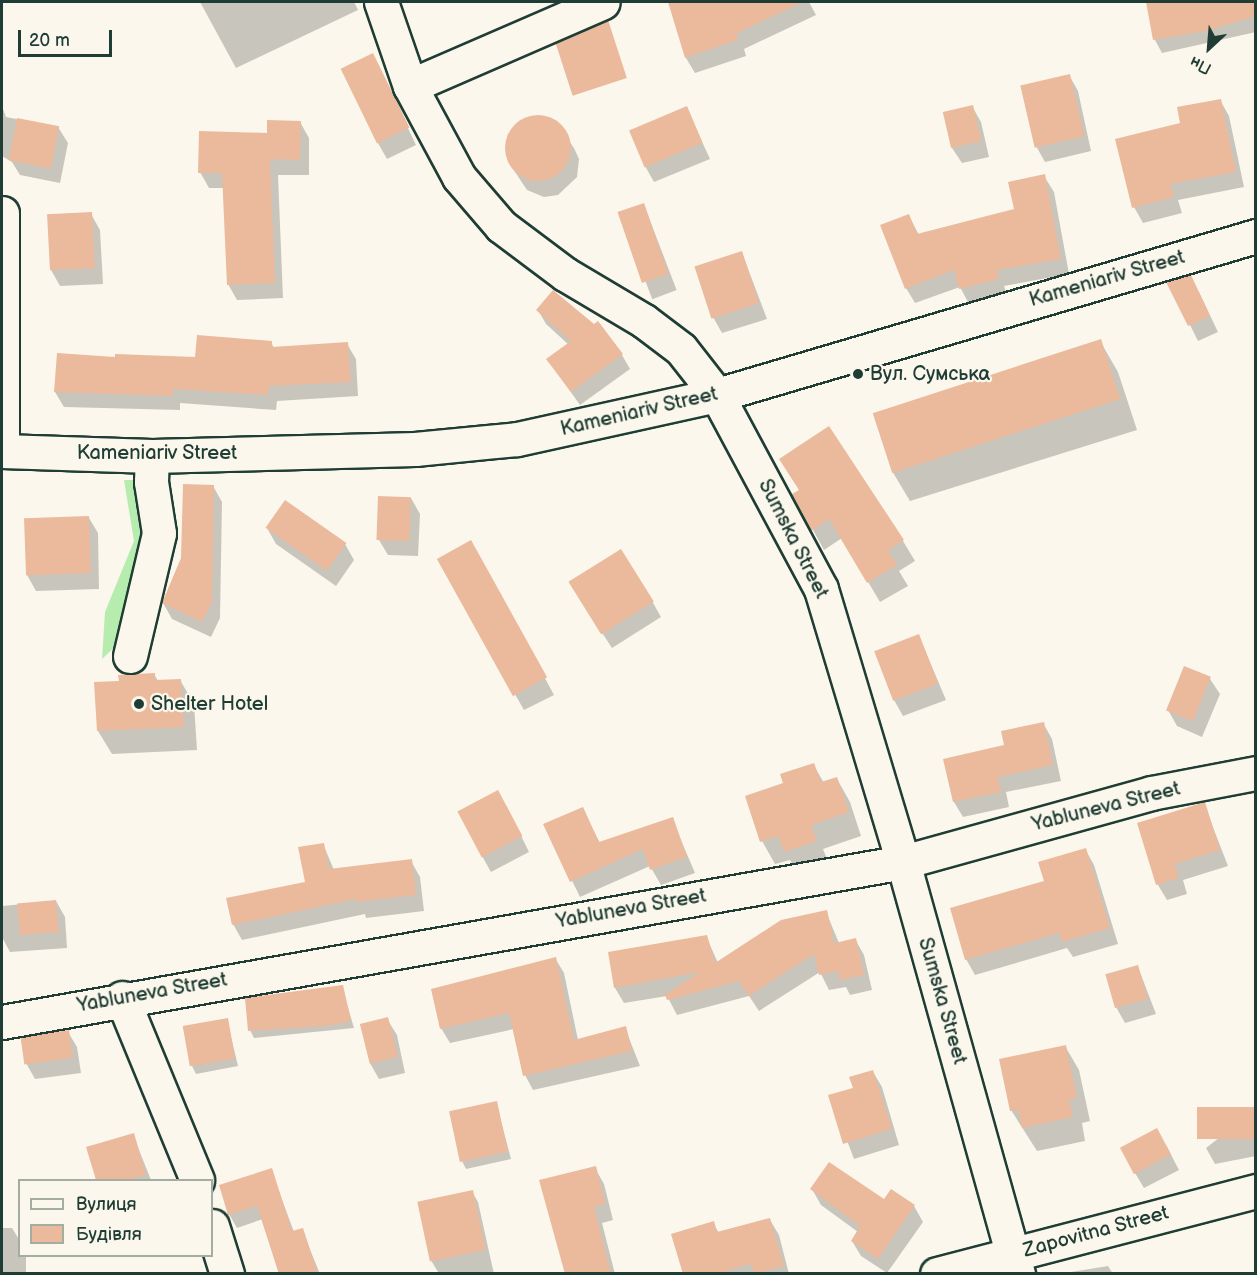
<!DOCTYPE html>
<meta charset="utf-8">
<style>
body{margin:0}
#map{position:relative;width:1257px;height:1275px;overflow:hidden;background:#fbf7ec;font-family:"Balsamiq Sans",sans-serif}
div>[style]{position:absolute}
[style*='--x']{left:calc(var(--x)*1px);top:calc(var(--y)*1px);width:calc(var(--w)*1px);rotate:calc(var(--a)*1deg)}
.green>*{inset:0;background:#b6ecae}
.shadow>*{inset:0;background:#0003;transform-origin:0 0}
.building>*{inset:0;background:#ebb99c;transform-origin:0 0}
.round{border-radius:50%}
.roads{filter:drop-shadow(2px 0 #1f3d34) drop-shadow(-2px 0 #1f3d34) drop-shadow(0 2px #1f3d34) drop-shadow(0 -2px #1f3d34)}
.minor>*{height:33px;margin:-16.5px;padding:0 16.5px;transform-origin:16.5px;border-radius:16.5px;background:#fbf7ec}
.dots>*{width:16px;height:16px;translate:-50% -50%;box-sizing:border-box;border:3px solid #fbf7ec;border-radius:50%}
span{translate:-50% -50%;white-space:nowrap;text-align:center;line-height:1.15;-webkit-text-stroke:4.5px #fbf7ec;paint-order:stroke}
.street-label{font-size:20px;color:#1f3d34}
.poi-label{font-size:20px;color:#1f3d34}
.left{translate:0 -50%;text-align:left}
.frame{position:absolute;inset:0;border:3px solid #1f3d34;pointer-events:none}
.legend{position:absolute;left:18px;top:1179px;width:195px;height:78px;box-sizing:border-box;background:#fbf7ec;border:2px solid #a3ada2;margin:0;padding:8px 10px;list-style:none;font-size:18px;color:#1f3d34}
.legend li{display:flex;align-items:center;gap:12px;height:30px}
.legend b{width:30px;border:2px solid #a3ada2}
.north{position:absolute;left:1179px;top:18px;width:60px;height:60px;-webkit-text-stroke:4px #fbf7ec;paint-order:stroke;rotate:206deg;font-size:16px;font-weight:700;line-height:24px;text-align:center;color:#1f3d34}
.north::after{content:'';display:block;margin:auto;width:21px;height:27px;background:#1f3d34;clip-path:polygon(50% 0,100% 100%,50% 72%,0 100%)}
.scale{position:absolute;left:18px;top:30px;width:94px;height:27px;box-sizing:border-box;border:3px solid #1f3d34;border-top:0;padding-left:8px;font-size:18px;line-height:21px;white-space:nowrap;color:#1f3d34;-webkit-text-stroke:4px #fbf7ec;paint-order:stroke}
</style>
<div id="map">
<div class="green">
<i style="clip-path:polygon(124px 480px,139px 480px,146px 537px,118px 644px,102px 659px,105px 612px,134px 541px)"></i>
</div>
<div class="shadow">
<i style="clip-path:polygon(200px 2px,354px 2px,358px 10px,236px 68px)"></i>
<i style="clip-path:polygon(669px 2px,809px 2px,816px 15px,744px 49px,746px 56px,695px 73px,686px 58px)"></i>
<i style="clip-path:polygon(1148px 2px,1188px 2px,1190px 5px,1203px 2px,1256px 2px,1256px 32px,1162px 53px,1155px 40px)"></i>
<i style="clip-path:polygon(381px 71px,416px 145px,387px 159px,378px 143px)"></i>
<i style="clip-path:polygon(1069px 75px,1078px 91px,1091px 151px,1045px 162px,1036px 146px)"></i>
<i style="clip-path:polygon(1220px 100px,1229px 116px,1244px 187px,1178px 200px,1182px 213px,1143px 223px,1134px 207px,1182px 124px)"></i>
<i style="clip-path:polygon(2px 106px,6px 117px,58px 127px,68px 143px,60px 183px,20px 175px,12px 162px,2px 156px)"></i>
<i style="clip-path:polygon(972px 106px,981px 122px,989px 157px,962px 163px,952px 148px,944px 113px)"></i>
<i style="clip-path:polygon(686px 107px,710px 159px,654px 182px,645px 166px)"></i>
<i style="clip-path:polygon(526px 119px,553px 119px,574px 148px,579px 159px,577px 177px,558px 195px,544px 197px,527px 190px,509px 163px,506px 145px,509px 135px)"></i>
<i style="clip-path:polygon(300px 122px,309px 138px,309px 175px,278px 175px,283px 298px,237px 300px,228px 284px,224px 188px,209px 188px,200px 172px,268px 134px)"></i>
<i style="clip-path:polygon(1044px 176px,1054px 192px,1069px 274px,1004px 286px,1007px 295px,969px 304px,960px 287px,915px 303px,906px 288px,909px 216px,919px 235px,1015px 210px)"></i>
<i style="left:644px;top:205px;width:91px;height:26px;rotate:69deg"></i>
<i style="clip-path:polygon(91px 214px,100px 230px,103px 284px,60px 286px,51px 270px)"></i>
<i style="clip-path:polygon(742px 253px,767px 319px,722px 333px,713px 317px)"></i>
<i style="clip-path:polygon(1169px 283px,1199px 292px,1218px 332px,1198px 341px)"></i>
<i style="clip-path:polygon(538px 310px,622px 355px,630px 369px,580px 405px,548px 360px,569px 345px,546px 324px)"></i>
<i style="clip-path:polygon(1100px 341px,1118px 372px,1137px 430px,910px 501px,892px 471px)"></i>
<i style="clip-path:polygon(271px 342px,274px 348px,347px 344px,356px 359px,358px 396px,277px 401px,276px 410px,180px 403px,180px 410px,64px 407px,55px 392px,117px 359px,197px 358px)"></i>
<i style="clip-path:polygon(213px 486px,222px 502px,220px 618px,211px 637px,172px 619px,163px 603px)"></i>
<i style="clip-path:polygon(800px 491px,903px 541px,915px 561px,899px 571px,908px 586px,880px 602px,842px 538px,824px 550px,813px 530px)"></i>
<i style="clip-path:polygon(411px 498px,420px 514px,418px 556px,388px 555px,379px 540px)"></i>
<i style="clip-path:polygon(89px 518px,98px 533px,99px 589px,36px 591px,27px 575px,25px 519px)"></i>
<i style="clip-path:polygon(267px 528px,345px 544px,354px 560px,336px 586px,276px 544px)"></i>
<i style="clip-path:polygon(480px 557px,554px 695px,524px 710px,438px 559px)"></i>
<i style="clip-path:polygon(580px 599px,652px 601px,661px 617px,612px 648px)"></i>
<i style="clip-path:polygon(919px 636px,946px 700px,903px 716px,894px 700px)"></i>
<i style="clip-path:polygon(1185px 668px,1210px 679px,1220px 694px,1202px 737px,1177px 726px,1168px 710px)"></i>
<i style="clip-path:polygon(154px 674px,158px 681px,180px 680px,194px 704px,197px 750px,112px 754px,98px 731px,120px 682px)"></i>
<i style="clip-path:polygon(1043px 723px,1052px 739px,1061px 781px,1006px 792px,1009px 807px,963px 817px,954px 802px,945px 760px,1006px 746px)"></i>
<i style="clip-path:polygon(813px 764px,824px 783px,837px 779px,850px 802px,861px 836px,823px 849px,829px 864px,799px 875px,790px 860px,775px 864px,762px 841px,785px 784px)"></i>
<i style="clip-path:polygon(1204px 804px,1228px 866px,1183px 880px,1187px 894px,1167px 900px,1158px 885px,1138px 824px)"></i>
<i style="clip-path:polygon(507px 807px,529px 852px,491px 872px,482px 856px)"></i>
<i style="clip-path:polygon(582px 809px,600px 843px,672px 819px,695px 873px,661px 885px,650px 866px,580px 897px,545px 825px)"></i>
<i style="clip-path:polygon(323px 844px,334px 870px,411px 861px,420px 877px,424px 911px,366px 918px,365px 914px,242px 940px,233px 924px,307px 883px)"></i>
<i style="clip-path:polygon(1085px 849px,1094px 865px,1118px 944px,1073px 957px,1067px 948px,975px 975px,966px 959px)"></i>
<i style="clip-path:polygon(56px 901px,65px 917px,67px 948px,10px 952px,2px 937px,2px 906px)"></i>
<i style="clip-path:polygon(826px 912px,839px 943px,855px 939px,864px 955px,872px 990px,850px 995px,846px 987px,829px 990px,820px 972px,759px 1011px,749px 996px,677px 1015px,667px 996px,624px 1003px,615px 988px,706px 936px,718px 963px)"></i>
<i style="clip-path:polygon(555px 958px,564px 973px,578px 1040px,625px 1028px,640px 1066px,533px 1090px,525px 1075px,514px 1029px,450px 1043px,441px 1028px)"></i>
<i style="clip-path:polygon(1138px 967px,1156px 1014px,1125px 1023px,1116px 1007px)"></i>
<i style="clip-path:polygon(342px 987px,354px 1028px,254px 1038px,250px 1030px)"></i>
<i style="clip-path:polygon(387px 1019px,397px 1035px,405px 1073px,379px 1079px,370px 1063px)"></i>
<i style="clip-path:polygon(227px 1020px,238px 1066px,196px 1074px,192px 1066px)"></i>
<i style="clip-path:polygon(68px 1032px,77px 1047px,81px 1073px,35px 1079px,26px 1063px)"></i>
<i style="clip-path:polygon(1065px 1046px,1079px 1070px,1090px 1121px,1082px 1123px,1085px 1141px,1037px 1151px,1011px 1110px)"></i>
<i style="clip-path:polygon(873px 1072px,882px 1087px,899px 1145px,854px 1159px,830px 1096px,855px 1089px)"></i>
<i style="clip-path:polygon(496px 1102px,511px 1159px,466px 1169px,462px 1161px)"></i>
<i style="clip-path:polygon(1256px 1109px,1256px 1156px,1215px 1164px,1206px 1148px)"></i>
<i style="clip-path:polygon(133px 1135px,151px 1180px,98px 1180px,88px 1148px)"></i>
<i style="clip-path:polygon(1166px 1145px,1179px 1170px,1144px 1188px,1135px 1173px)"></i>
<i style="clip-path:polygon(595px 1168px,604px 1184px,613px 1220px,602px 1223px,615px 1274px,566px 1274px)"></i>
<i style="clip-path:polygon(271px 1170px,294px 1232px,302px 1230px,320px 1274px,279px 1274px,263px 1219px,237px 1228px,229px 1214px)"></i>
<i style="clip-path:polygon(812px 1189px,914px 1206px,923px 1222px,887px 1273px,861px 1256px,852px 1241px,858px 1232px,821px 1205px)"></i>
<i style="clip-path:polygon(472px 1192px,478px 1202px,494px 1274px,438px 1272px,432px 1262px,419px 1204px)"></i>
<i style="clip-path:polygon(770px 1220px,779px 1235px,789px 1274px,684px 1274px,713px 1223px,719px 1233px)"></i>
<i style="clip-path:polygon(2px 1228px,12px 1228px,20px 1241px,20px 1256px,26px 1256px,26px 1274px,2px 1274px)"></i>
<i style="clip-path:polygon(1108px 1266px,1113px 1274px,1059px 1274px)"></i>
</div>
<div class="building">
<i style="clip-path:polygon(668px 2px,803px 2px,737px 33px,738px 40px,685px 58px)"></i>
<i style="clip-path:polygon(1146px 2px,1256px 2px,1256px 16px,1206px 31px,1153px 40px)"></i>
<i style="left:608px;top:20px;width:61px;height:57px;rotate:72deg"></i>
<i style="left:373px;top:53px;width:83px;height:36px;rotate:64deg"></i>
<i style="left:1070px;top:74px;width:64px;height:51px;rotate:77deg"></i>
<i style="clip-path:polygon(1221px 99px,1236px 172px,1170px 184px,1174px 197px,1132px 208px,1115px 139px,1180px 123px,1177px 107px)"></i>
<i style="left:973px;top:105px;width:37px;height:31px;rotate:77deg"></i>
<i style="left:687px;top:106px;width:40px;height:63px;rotate:67deg"></i>
<i class="round" style="left:505px;top:115px;width:66px;height:66px"></i>
<i style="left:17px;top:118px;width:43px;height:43px;rotate:11deg"></i>
<i style="clip-path:polygon(267px 120px,301px 121px,300px 160px,270px 159px,275px 283px,227px 285px,222px 173px,198px 173px,199px 131px,267px 133px)"></i>
<i style="clip-path:polygon(1045px 174px,1061px 259px,997px 270px,999px 279px,959px 289px,954px 270px,905px 289px,880px 225px,909px 214px,917px 234px,1014px 209px,1008px 182px)"></i>
<i style="left:644px;top:203px;width:75px;height:28px;rotate:71deg"></i>
<i style="left:92px;top:212px;width:56px;height:45px;rotate:87deg"></i>
<i style="left:742px;top:251px;width:55px;height:50px;rotate:72deg"></i>
<i style="clip-path:polygon(1191px 275px,1210px 316px,1188px 326px,1166px 282px)"></i>
<i style="clip-path:polygon(553px 290px,594px 324px,598px 321px,623px 354px,571px 392px,546px 359px,571px 341px,536px 310px)"></i>
<i style="clip-path:polygon(197px 335px,272px 341px,272px 347px,348px 342px,351px 382px,269px 386px,268px 395px,173px 389px,172px 396px,54px 392px,57px 353px,115px 357px,115px 354px,195px 357px)"></i>
<i style="left:1101px;top:339px;width:63px;height:240px;rotate:72deg"></i>
<i style="clip-path:polygon(829px 426px,904px 540px,888px 550px,897px 565px,867px 583px,829px 519px,811px 531px,792px 494px,799px 490px,779px 459px)"></i>
<i style="clip-path:polygon(183px 484px,214px 485px,212px 602px,202px 622px,162px 603px,181px 558px)"></i>
<i style="left:378px;top:496px;width:33px;height:44px;rotate:2deg"></i>
<i style="left:285px;top:500px;width:75px;height:34px;rotate:35deg"></i>
<i style="left:89px;top:516px;width:57px;height:65px;rotate:88deg"></i>
<i style="left:471px;top:540px;width:157px;height:39px;rotate:61deg"></i>
<i style="left:621px;top:549px;width:62px;height:62px;rotate:58deg"></i>
<i style="left:919px;top:634px;width:53px;height:48px;rotate:69deg"></i>
<i style="left:1184px;top:666px;width:29px;height:48px;rotate:22deg"></i>
<i style="clip-path:polygon(155px 673px,155px 680px,181px 679px,184px 727px,97px 731px,94px 682px,119px 681px,118px 675px)"></i>
<i style="clip-path:polygon(1044px 722px,1053px 765px,998px 777px,1001px 792px,953px 802px,943px 759px,1004px 745px,1001px 731px)"></i>
<i style="clip-path:polygon(814px 763px,821px 782px,837px 777px,849px 812px,811px 825px,817px 841px,784px 852px,778px 836px,760px 842px,745px 796px,783px 783px,780px 774px)"></i>
<i style="left:498px;top:790px;width:52px;height:46px;rotate:62deg"></i>
<i style="clip-path:polygon(1205px 802px,1220px 850px,1175px 864px,1179px 878px,1156px 885px,1137px 823px)"></i>
<i style="clip-path:polygon(583px 807px,599px 842px,673px 817px,687px 857px,650px 870px,643px 849px,570px 882px,543px 824px)"></i>
<i style="clip-path:polygon(324px 843px,329px 869px,412px 859px,416px 895px,356px 902px,356px 899px,232px 925px,226px 898px,305px 882px,298px 847px)"></i>
<i style="clip-path:polygon(1086px 848px,1110px 928px,1062px 942px,1059px 933px,965px 960px,950px 908px,1044px 881px,1038px 862px)"></i>
<i style="left:56px;top:900px;width:32px;height:39px;rotate:85deg"></i>
<i style="clip-path:polygon(827px 910px,834px 942px,831px 944px,856px 938px,864px 975px,840px 980px,838px 971px,819px 975px,814px 954px,749px 996px,739px 981px,667px 1000px,665px 995px,700px 972px,614px 988px,608px 952px,707px 935px,715px 963px,781px 920px)"></i>
<i style="clip-path:polygon(556px 957px,574px 1040px,626px 1026px,632px 1051px,523px 1076px,509px 1013px,440px 1029px,431px 989px)"></i>
<i style="left:1138px;top:965px;width:35px;height:34px;rotate:74deg"></i>
<i style="clip-path:polygon(343px 985px,351px 1021px,327px 1026px,248px 1031px,245px 998px)"></i>
<i style="left:388px;top:1017px;width:41px;height:29px;rotate:76deg"></i>
<i style="left:228px;top:1018px;width:41px;height:46px;rotate:80deg"></i>
<i style="left:69px;top:1030px;width:28px;height:49px;rotate:82deg"></i>
<i style="clip-path:polygon(1066px 1045px,1077px 1098px,1069px 1100px,1073px 1117px,1022px 1128px,1018px 1110px,1010px 1111px,999px 1059px)"></i>
<i style="clip-path:polygon(873px 1070px,892px 1129px,843px 1144px,828px 1095px,853px 1088px,849px 1077px)"></i>
<i style="left:497px;top:1101px;width:52px;height:49px;rotate:78deg"></i>
<i style="left:1256px;top:1107px;width:32px;height:59px;rotate:90deg"></i>
<i style="left:1157px;top:1128px;width:30px;height:42px;rotate:62deg"></i>
<i style="clip-path:polygon(134px 1133px,146px 1175px,128px 1180px,96px 1180px,86px 1147px)"></i>
<i style="clip-path:polygon(829px 1162px,884px 1199px,891px 1189px,915px 1205px,878px 1259px,851px 1241px,860px 1226px,810px 1189px)"></i>
<i style="clip-path:polygon(596px 1166px,605px 1204px,594px 1207px,611px 1274px,565px 1274px,539px 1180px)"></i>
<i style="clip-path:polygon(272px 1168px,292px 1231px,303px 1228px,318px 1274px,279px 1274px,257px 1206px,228px 1215px,219px 1185px)"></i>
<i style="left:473px;top:1190px;width:61px;height:57px;rotate:78deg"></i>
<i style="clip-path:polygon(770px 1218px,784px 1266px,755px 1274px,750px 1264px,717px 1274px,683px 1274px,671px 1234px,714px 1221px,717px 1232px)"></i>
</div>
<div class="roads">
<div class="minor">
<i style="--x:381;--y:2;--w:89;--a:71"></i>
<i style="--x:410;--y:86;--w:103;--a:61.7"></i>
<i style="--x:459;--y:177;--w:65;--a:49.4"></i>
<i style="--x:501;--y:226;--w:80;--a:36.9"></i>
<i style="--x:565;--y:274;--w:92;--a:30.7"></i>
<i style="--x:644;--y:321;--w:46;--a:37.1"></i>
<i style="--x:681;--y:349;--w:58;--a:52"></i>
<i style="--x:717;--y:395;--w:220;--a:61.8"></i>
<i style="--x:821;--y:589;--w:285;--a:73.3"></i>
<i style="--x:903;--y:862;--w:428;--a:74.4"></i>
<i style="--x:410;--y:86;--w:210;--a:-23.5"></i>
<i style="--x:2;--y:213;--w:231;--a:90"></i>
<i style="--x:2;--y:451;--w:150;--a:1.9"></i>
<i style="--x:152;--y:456;--w:263;--a:-1.5"></i>
<i style="--x:415;--y:449;--w:102;--a:-5.6"></i>
<i style="--x:517;--y:439;--w:205;--a:-12.4"></i>
<i style="--x:717;--y:395;--w:562;--a:-16.44"></i>
<i style="--x:130;--y:656;--w:126;--a:-76.7"></i>
<i style="--x:159;--y:533;--w:52;--a:-98.9"></i>
<i style="--x:151;--y:482;--w:26;--a:-88"></i>
<i style="--x:122;--y:998;--w:197;--a:67.6"></i>
<i style="--x:2;--y:1022;--w:915;--a:-10.07"></i>
<i style="--x:903;--y:862;--w:257;--a:-15.5"></i>
<i style="--x:1151;--y:793;--w:107;--a:-10.8"></i>
<i style="--x:212;--y:1226;--w:50;--a:72.6"></i>
<i style="--x:937;--y:1274;--w:330;--a:-14.6"></i>
</div>
</div>
<div class="dots">
<i style="left:858px;top:374px;background:#1f3d34"></i>
<i style="left:139px;top:704px;background:#1f3d34"></i>
</div>
<div class="street-label">
<span style="left:1107px;top:279px;rotate:-16deg">Kameniariv Street</span>
<span style="left:639px;top:412px;rotate:-13deg">Kameniariv Street</span>
<span style="left:157px;top:453px">Kameniariv Street</span>
<span style="left:793px;top:539px;rotate:63deg">Sumska Street</span>
<span style="left:1106px;top:807px;rotate:-14deg">Yabluneva Street</span>
<span style="left:631px;top:909px;rotate:-10deg">Yabluneva Street</span>
<span style="left:152px;top:993px;rotate:-10deg">Yabluneva Street</span>
<span style="left:942px;top:1001px;rotate:74deg">Sumska Street</span>
<span style="left:1096px;top:1232px;rotate:-15deg">Zapovitna Street</span>
</div>
<div class="poi-label">
<span class="left" style="left:870px;top:374px">Вул. Сумська</span>
<span class="left" style="left:151px;top:704px">Shelter Hotel</span>
</div>
<div class="frame"></div>
<ul class="legend">
<li><b style="height:8px;background:#fbf7ec"></b>Вулиця</li>
<li><b style="height:16px;background:#ebb99c"></b>Будівля</li>
</ul>
<div class="north">Пн</div>
<div class="scale">20 m</div>
</div>
